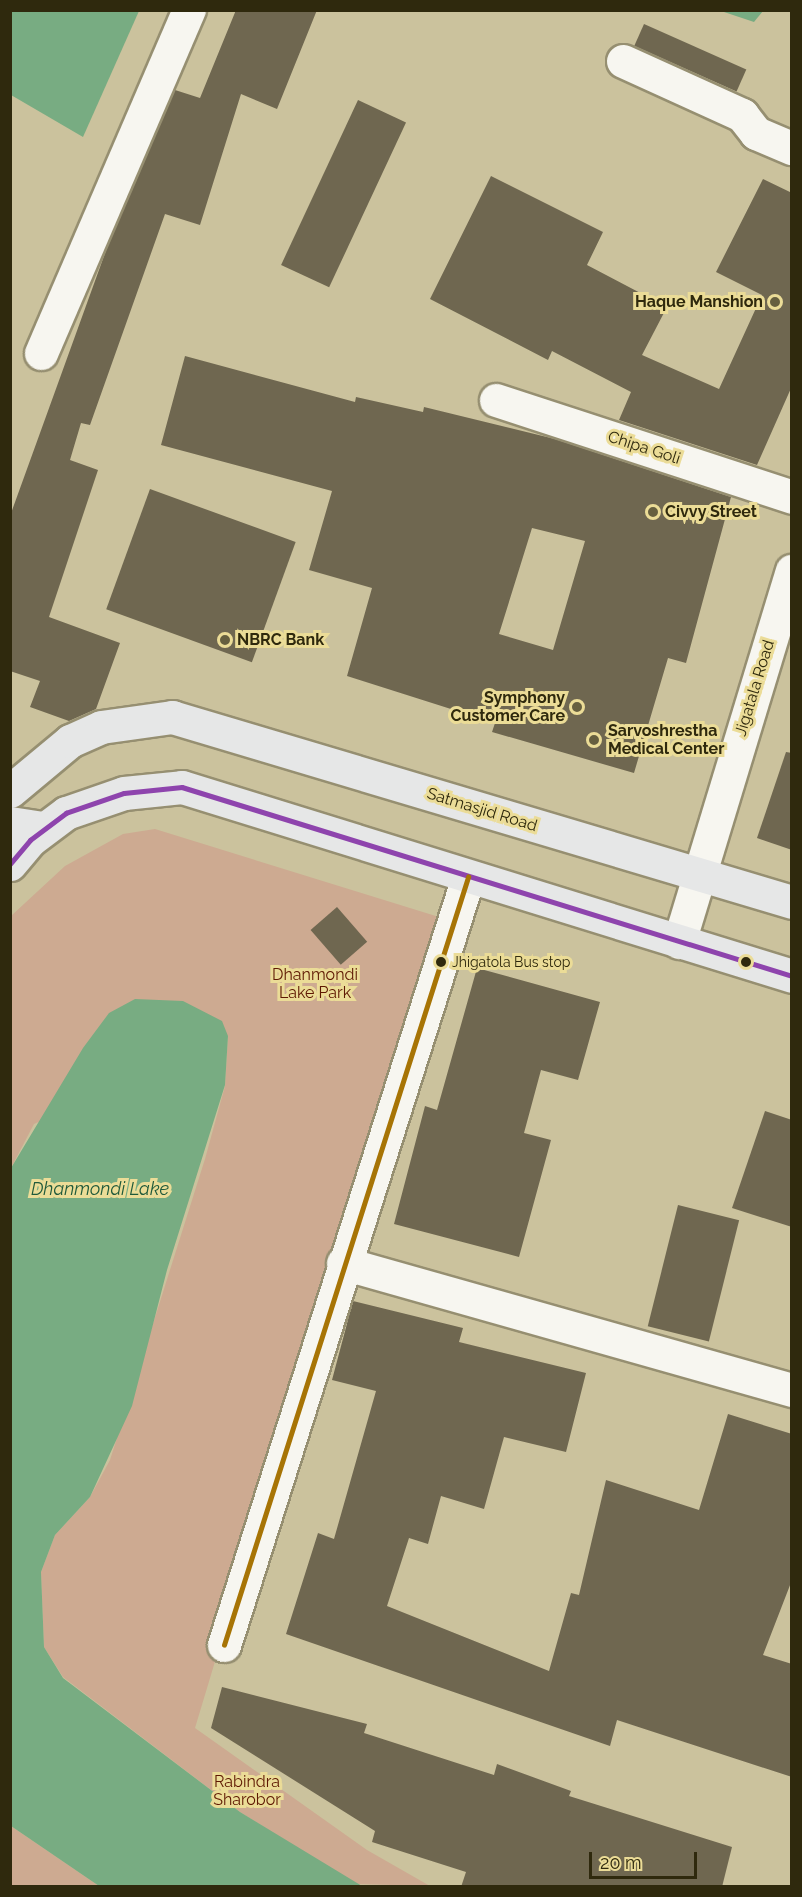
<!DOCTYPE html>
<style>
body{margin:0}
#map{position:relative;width:802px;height:1897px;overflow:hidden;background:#cbc29d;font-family:Raleway,sans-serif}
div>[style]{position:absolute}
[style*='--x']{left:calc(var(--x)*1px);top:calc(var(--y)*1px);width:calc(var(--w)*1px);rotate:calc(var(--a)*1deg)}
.green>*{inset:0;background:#cdaa91}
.water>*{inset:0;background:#78ac82}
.building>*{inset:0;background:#6f6750;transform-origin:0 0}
.roads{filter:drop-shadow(2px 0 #968f71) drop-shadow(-2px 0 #968f71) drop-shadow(0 2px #968f71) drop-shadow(0 -2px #968f71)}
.minor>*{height:33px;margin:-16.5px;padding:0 16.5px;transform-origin:16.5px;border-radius:16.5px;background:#f7f6f0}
.major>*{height:33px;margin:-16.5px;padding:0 16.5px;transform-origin:16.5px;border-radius:16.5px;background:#e6e7e7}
.bus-1>*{height:4.5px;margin:-2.25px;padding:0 2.25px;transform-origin:2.25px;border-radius:2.25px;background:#8e44ad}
.bus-2>*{height:4.5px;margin:-2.25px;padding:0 2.25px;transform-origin:2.25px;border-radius:2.25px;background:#a77405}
.dots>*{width:16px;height:16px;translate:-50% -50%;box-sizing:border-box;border:3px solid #ebdc97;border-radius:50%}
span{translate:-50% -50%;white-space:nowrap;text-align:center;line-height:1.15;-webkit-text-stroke:6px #ebdc97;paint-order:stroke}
.bus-label{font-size:14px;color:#2f290d}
.left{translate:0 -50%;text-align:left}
.poi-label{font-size:16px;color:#2f290d;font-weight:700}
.right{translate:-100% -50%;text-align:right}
.street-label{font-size:16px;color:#2f290d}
.park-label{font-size:16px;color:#5e1802}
.water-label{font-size:18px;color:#205a3b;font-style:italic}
.frame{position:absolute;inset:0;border:12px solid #2f290d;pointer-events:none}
.scale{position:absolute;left:589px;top:1852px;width:108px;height:27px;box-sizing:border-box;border:3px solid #2f290d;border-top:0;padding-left:8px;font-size:18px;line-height:21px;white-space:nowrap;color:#2f290d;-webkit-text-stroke:4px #ebdc97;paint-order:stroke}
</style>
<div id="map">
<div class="green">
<i style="clip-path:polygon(155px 829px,439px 917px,195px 1728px,367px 1850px,430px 1886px,355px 1884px,240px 1812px,63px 1677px,44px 1647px,41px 1572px,55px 1535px,90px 1497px,110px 1460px,205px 1159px,225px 1086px,228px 1036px,34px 1124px,11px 1168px,11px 916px,65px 866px,123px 834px)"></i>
<i style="clip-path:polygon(11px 1826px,99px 1886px,11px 1886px)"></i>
</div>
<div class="water">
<i style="clip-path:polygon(11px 10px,139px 11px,83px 137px,11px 95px)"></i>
<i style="clip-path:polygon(721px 11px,763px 11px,754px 22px)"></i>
<i style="clip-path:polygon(135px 999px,183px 1001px,222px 1021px,228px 1036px,225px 1085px,167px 1270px,132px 1406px,90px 1497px,55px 1535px,41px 1572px,44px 1647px,63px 1678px,240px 1812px,362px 1886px,99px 1886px,11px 1826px,11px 1168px,83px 1048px,109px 1013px)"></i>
</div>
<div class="building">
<i style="clip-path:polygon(236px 10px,317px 10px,277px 109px,241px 94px,200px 225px,165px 214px,90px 425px,81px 423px,70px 460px,98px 470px,49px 617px,120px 643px,96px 709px,69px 721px,30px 707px,40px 681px,10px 671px,10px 516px,108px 245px,175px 90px,200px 98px)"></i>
<i style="left:644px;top:24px;width:112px;height:24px;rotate:24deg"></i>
<i style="left:358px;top:100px;width:53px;height:182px;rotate:25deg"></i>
<i style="clip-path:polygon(491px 176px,603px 232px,587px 265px,667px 307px,642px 355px,719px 389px,762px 295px,716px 272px,763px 179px,792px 193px,792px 386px,757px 465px,619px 420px,631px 392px,552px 351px,548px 360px,430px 299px)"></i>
<i style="clip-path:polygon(evenodd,185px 356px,355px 402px,356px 397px,423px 412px,424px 407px,555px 439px,731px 497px,686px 663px,668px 658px,634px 773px,492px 732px,495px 723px,347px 676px,372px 588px,309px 570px,332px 491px,161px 445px,185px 356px,532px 528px,585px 541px,553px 650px,499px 634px,532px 528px)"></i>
<i style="left:150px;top:489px;width:155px;height:128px;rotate:20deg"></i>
<i style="clip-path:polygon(786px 752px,792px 753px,792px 850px,757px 838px)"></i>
<i style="left:337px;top:907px;width:46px;height:35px;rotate:49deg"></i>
<i style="clip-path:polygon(477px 968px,600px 1002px,578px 1080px,541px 1070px,524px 1133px,551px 1140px,519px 1257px,394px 1224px,425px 1106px,437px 1110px)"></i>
<i style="clip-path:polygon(765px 1111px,792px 1120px,792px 1227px,732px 1208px)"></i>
<i style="left:678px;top:1205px;width:63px;height:125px;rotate:14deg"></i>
<i style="clip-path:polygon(353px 1301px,463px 1328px,459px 1342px,586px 1373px,566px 1452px,504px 1437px,484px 1509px,441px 1496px,428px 1544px,409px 1538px,387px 1606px,549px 1671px,571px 1593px,579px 1595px,606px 1480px,699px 1510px,728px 1414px,792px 1434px,792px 1580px,763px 1655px,792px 1664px,792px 1777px,617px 1720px,610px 1746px,286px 1634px,318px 1533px,334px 1539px,376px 1391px,332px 1380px)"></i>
<i style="clip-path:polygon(222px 1687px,367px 1724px,364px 1733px,494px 1775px,497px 1764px,571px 1791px,569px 1796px,732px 1847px,722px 1887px,461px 1887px,466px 1872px,372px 1842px,375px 1831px,211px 1728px)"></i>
</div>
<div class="roads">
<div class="minor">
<i style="--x:623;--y:61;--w:131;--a:24.4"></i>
<i style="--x:742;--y:115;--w:23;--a:52"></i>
<i style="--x:756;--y:133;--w:39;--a:23"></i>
<i style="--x:41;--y:353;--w:374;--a:-66.7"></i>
<i style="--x:496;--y:400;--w:311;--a:18.1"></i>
<i style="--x:679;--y:942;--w:388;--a:-73.1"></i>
<i style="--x:343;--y:1263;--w:467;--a:15.8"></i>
<i style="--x:224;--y:1645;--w:806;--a:-72.37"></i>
</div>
<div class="major">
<i style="--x:10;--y:791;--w:78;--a:-39.8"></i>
<i style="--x:70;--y:741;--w:34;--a:-24"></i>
<i style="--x:101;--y:727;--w:72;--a:-8"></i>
<i style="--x:172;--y:717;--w:647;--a:16.61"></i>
<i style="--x:10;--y:823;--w:33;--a:9"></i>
<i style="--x:10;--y:864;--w:31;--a:-50"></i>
<i style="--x:30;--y:840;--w:45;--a:-36.9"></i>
<i style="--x:66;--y:813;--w:61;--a:-19"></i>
<i style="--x:124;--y:793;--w:58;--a:-5.9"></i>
<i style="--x:182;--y:787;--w:639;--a:17.21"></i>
</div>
</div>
<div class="bus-1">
<i style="--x:10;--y:864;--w:31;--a:-50"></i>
<i style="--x:30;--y:840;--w:45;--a:-36.9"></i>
<i style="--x:66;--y:813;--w:61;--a:-19"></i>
<i style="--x:124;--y:793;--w:58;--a:-5.9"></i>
<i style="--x:182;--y:787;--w:639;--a:17.21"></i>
</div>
<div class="bus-2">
<i style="--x:224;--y:1645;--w:806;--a:-72.37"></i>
</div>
<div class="dots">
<i style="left:775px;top:302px;background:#665f3f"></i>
<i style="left:653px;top:512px;background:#665f3f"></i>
<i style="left:225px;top:640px;background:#665f3f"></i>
<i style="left:577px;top:707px;background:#665f3f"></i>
<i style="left:594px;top:740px;background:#665f3f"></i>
<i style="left:441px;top:962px;background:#2f290d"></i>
<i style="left:746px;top:962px;background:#2f290d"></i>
</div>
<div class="bus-label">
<span class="left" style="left:452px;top:962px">Jhigatola Bus stop</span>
</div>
<div class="poi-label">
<span class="right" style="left:763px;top:302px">Haque Manshion</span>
<span class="left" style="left:665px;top:512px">Civvy Street</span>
<span class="left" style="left:237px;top:640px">NBRC Bank</span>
<span class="right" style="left:565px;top:707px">Symphony<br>Customer Care</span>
<span class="left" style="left:608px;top:740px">Sarvoshrestha<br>Medical Center</span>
</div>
<div class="street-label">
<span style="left:644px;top:448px;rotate:18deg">Chipa Goli</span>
<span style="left:755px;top:688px;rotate:-73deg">Jigatala Road</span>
<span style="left:482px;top:810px;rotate:17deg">Satmasjid Road</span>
</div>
<div class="park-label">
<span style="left:315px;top:984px">Dhanmondi<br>Lake Park</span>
<span style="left:247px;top:1791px">Rabindra<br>Sharobor</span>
</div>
<div class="water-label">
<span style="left:100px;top:1189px">Dhanmondi Lake</span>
</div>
<div class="frame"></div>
<div class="scale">20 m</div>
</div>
